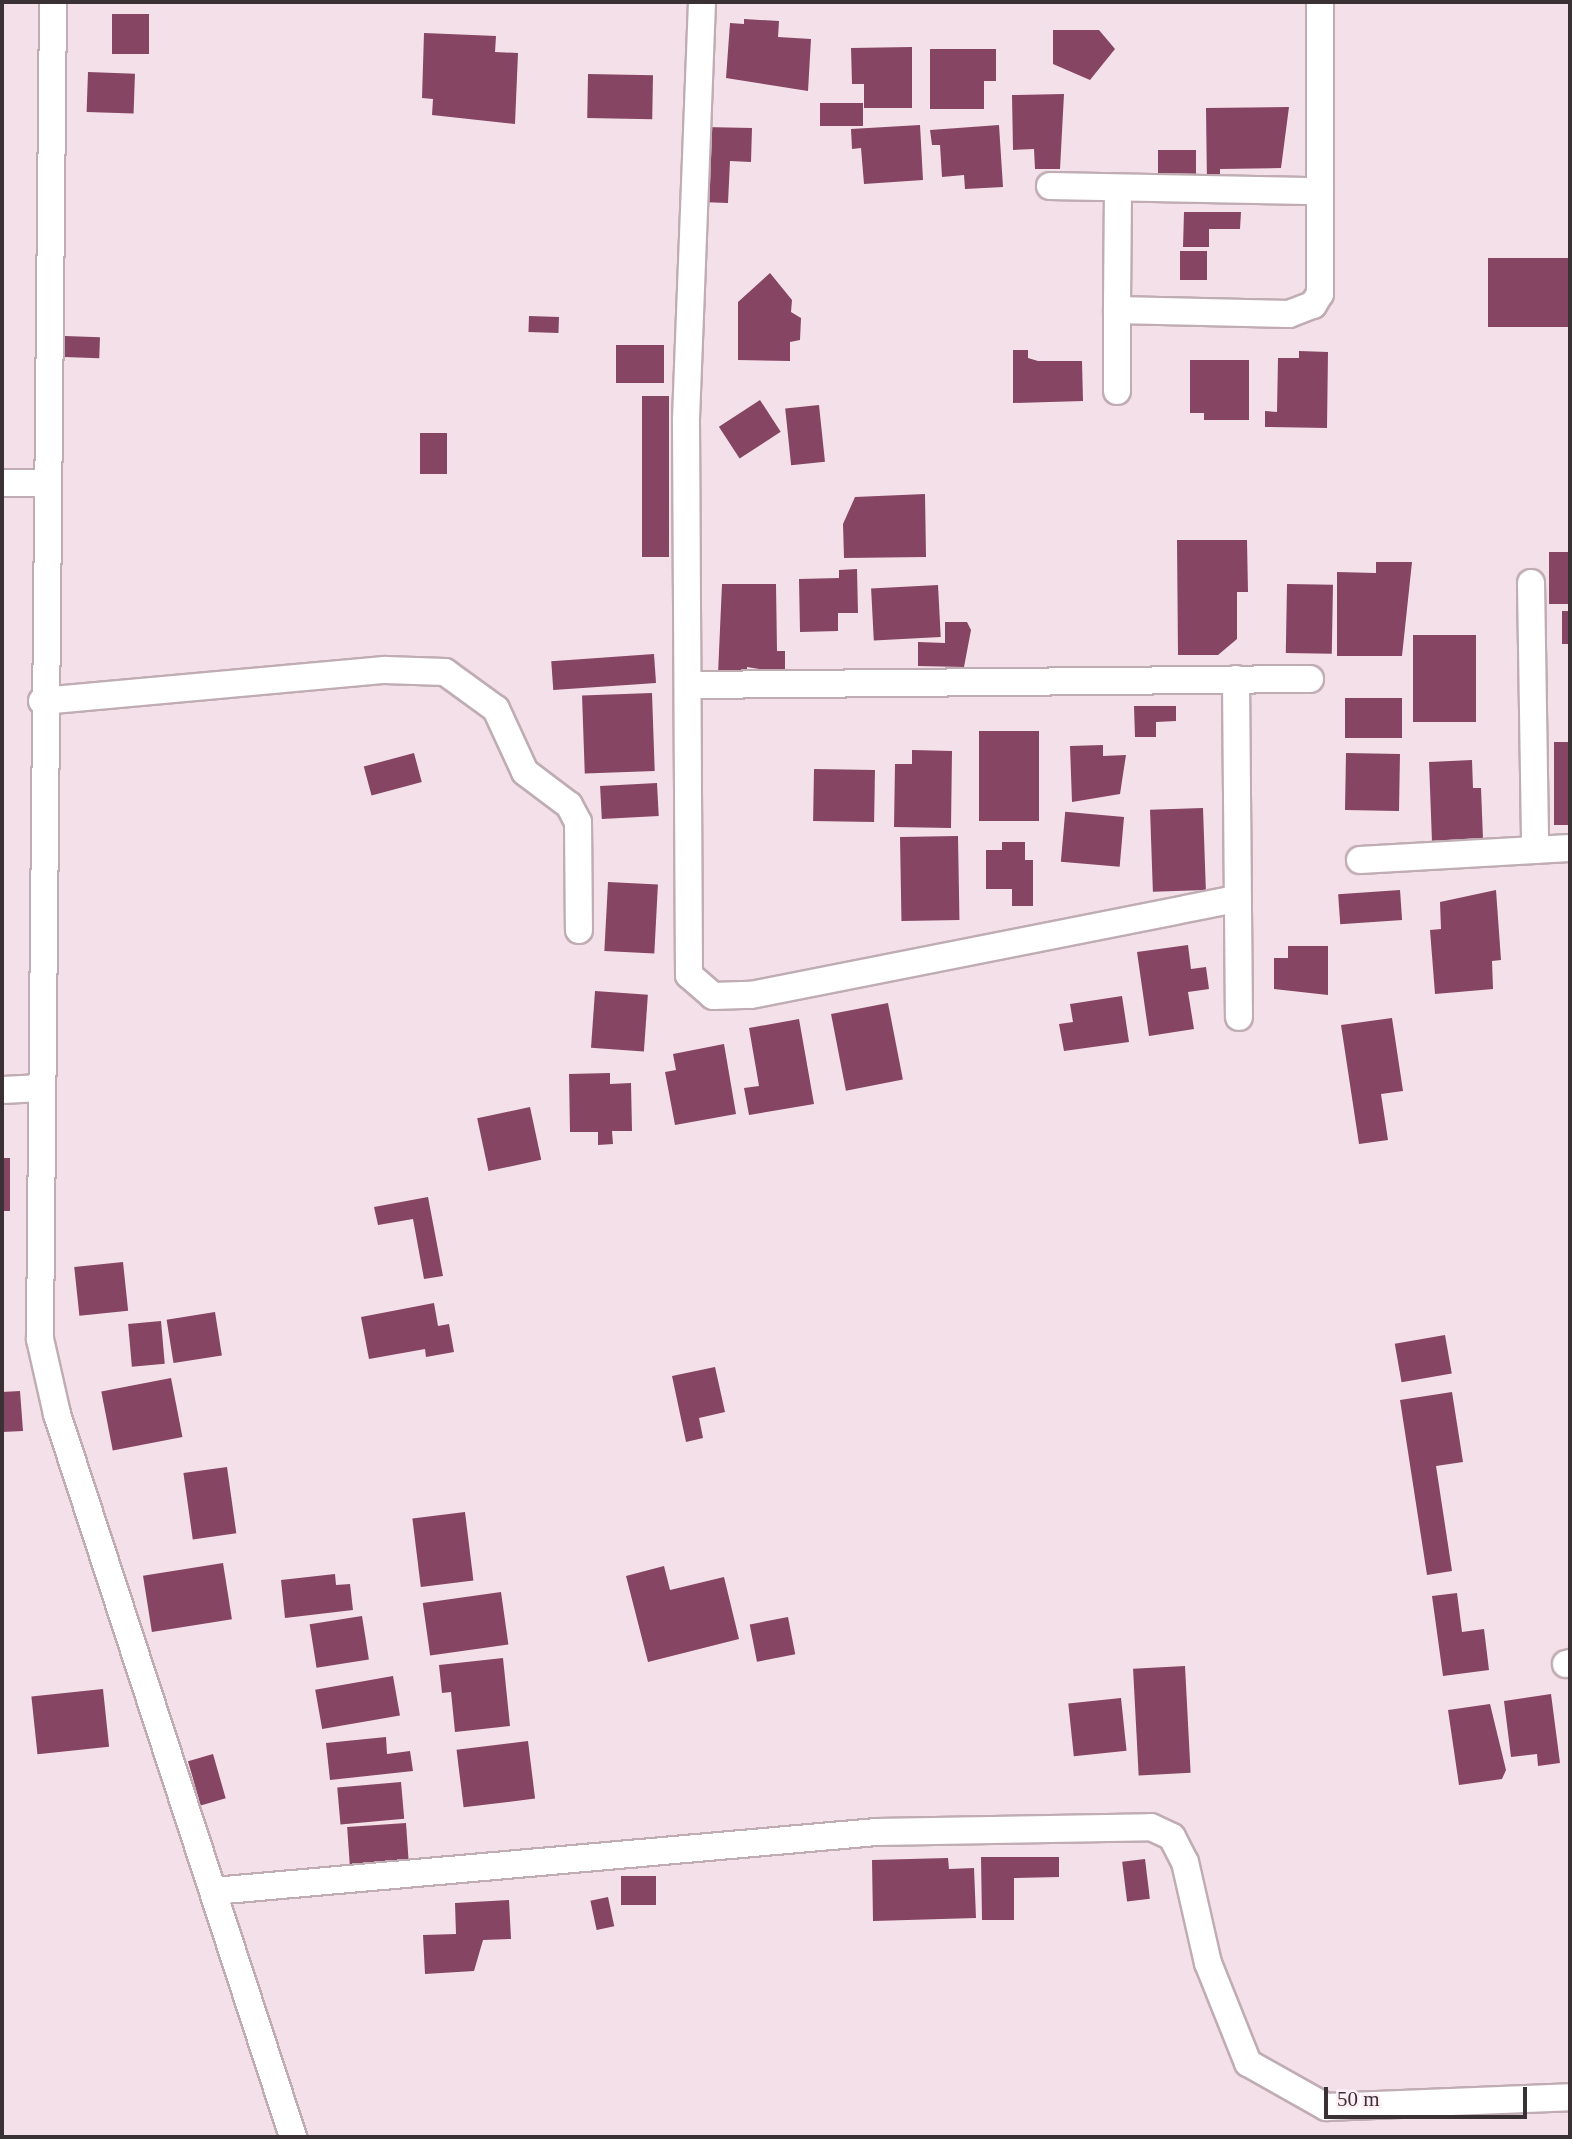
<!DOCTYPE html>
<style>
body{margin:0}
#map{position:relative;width:1572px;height:2139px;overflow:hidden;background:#f4e0e8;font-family:"Times New Roman",serif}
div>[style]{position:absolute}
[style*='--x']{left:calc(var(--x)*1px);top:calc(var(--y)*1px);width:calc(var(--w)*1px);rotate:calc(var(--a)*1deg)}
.building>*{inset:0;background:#854563;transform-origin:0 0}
.roads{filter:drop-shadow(2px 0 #c0adb4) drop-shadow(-2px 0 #c0adb4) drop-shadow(0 2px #c0adb4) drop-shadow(0 -2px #c0adb4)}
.street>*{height:26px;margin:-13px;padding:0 13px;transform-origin:13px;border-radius:13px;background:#fff}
span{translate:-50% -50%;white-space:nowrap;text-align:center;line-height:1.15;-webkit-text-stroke:7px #ffeef5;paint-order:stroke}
.frame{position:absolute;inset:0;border:4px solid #393134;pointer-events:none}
.scale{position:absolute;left:1324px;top:2087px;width:203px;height:32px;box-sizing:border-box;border:4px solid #393134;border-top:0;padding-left:9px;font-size:21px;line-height:24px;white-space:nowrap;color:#393134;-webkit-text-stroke:5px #ffeef5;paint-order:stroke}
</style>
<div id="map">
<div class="building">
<i style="left:112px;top:14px;width:37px;height:40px"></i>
<i style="clip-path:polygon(744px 19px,779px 21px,778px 37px,811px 39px,808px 91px,726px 78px,730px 23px,744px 24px)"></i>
<i style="clip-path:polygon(1053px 30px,1099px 30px,1115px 49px,1090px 80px,1053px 64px)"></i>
<i style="clip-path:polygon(424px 33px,496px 36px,495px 52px,518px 53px,515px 124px,432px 115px,433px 99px,422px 98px)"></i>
<i style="clip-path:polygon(912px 47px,912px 108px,864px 108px,864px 84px,852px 84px,851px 48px)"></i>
<i style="clip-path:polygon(930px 49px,996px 49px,996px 81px,984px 81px,984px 109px,930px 109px)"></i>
<i style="left:88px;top:72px;width:47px;height:40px;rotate:2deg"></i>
<i style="left:588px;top:74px;width:65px;height:44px;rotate:1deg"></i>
<i style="clip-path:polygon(1064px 94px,1060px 169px,1035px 169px,1034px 149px,1013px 150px,1012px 95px)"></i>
<i style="left:820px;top:103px;width:43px;height:23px"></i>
<i style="clip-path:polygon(1289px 107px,1281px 168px,1220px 169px,1220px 186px,1207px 186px,1206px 108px)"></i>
<i style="clip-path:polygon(920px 125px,923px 180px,864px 184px,861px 148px,852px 149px,851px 129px)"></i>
<i style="clip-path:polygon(999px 125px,1003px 187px,965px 189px,964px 175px,942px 177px,940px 145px,932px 145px,930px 130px)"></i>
<i style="clip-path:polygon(704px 127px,752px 128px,751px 162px,730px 161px,728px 203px,701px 202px)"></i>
<i style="left:1196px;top:150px;width:25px;height:38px;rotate:90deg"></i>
<i style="clip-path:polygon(1184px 212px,1241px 212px,1240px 229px,1209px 229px,1209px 247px,1183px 247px)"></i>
<i style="left:1180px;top:251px;width:27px;height:29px"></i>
<i style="left:1570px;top:258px;width:69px;height:82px;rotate:90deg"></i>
<i style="clip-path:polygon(770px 273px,792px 300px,791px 312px,801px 318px,800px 340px,790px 342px,790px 361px,738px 360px,738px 302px)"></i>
<i style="left:529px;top:316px;width:30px;height:16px;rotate:2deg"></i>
<i style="left:65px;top:336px;width:35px;height:21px;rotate:2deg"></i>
<i style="left:616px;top:345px;width:48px;height:38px"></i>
<i style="clip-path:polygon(1013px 350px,1028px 350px,1028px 358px,1038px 361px,1082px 361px,1083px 401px,1013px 403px)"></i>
<i style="clip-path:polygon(1299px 351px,1328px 352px,1327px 428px,1265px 427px,1265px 411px,1277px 412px,1278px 358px,1299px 358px)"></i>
<i style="clip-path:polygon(1190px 360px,1249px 360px,1249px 420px,1204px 420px,1204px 413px,1190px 413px)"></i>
<i style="left:642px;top:396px;width:27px;height:161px"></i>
<i style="left:760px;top:400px;width:38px;height:49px;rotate:57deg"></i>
<i style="left:819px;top:405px;width:57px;height:34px;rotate:84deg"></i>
<i style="left:420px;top:433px;width:27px;height:41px"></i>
<i style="clip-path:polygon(925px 494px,926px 557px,844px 558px,843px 524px,855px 497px)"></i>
<i style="clip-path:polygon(1177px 540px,1247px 540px,1248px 592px,1237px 592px,1237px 639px,1218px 655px,1178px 655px)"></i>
<i style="left:1570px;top:552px;width:52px;height:21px;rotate:90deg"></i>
<i style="clip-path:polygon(1376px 562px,1412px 562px,1402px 656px,1337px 656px,1337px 572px,1376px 573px)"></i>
<i style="clip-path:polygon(857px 569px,858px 613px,838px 613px,838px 631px,800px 632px,799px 579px,839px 578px,839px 570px)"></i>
<i style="clip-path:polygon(722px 584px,776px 584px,777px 651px,785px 651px,785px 673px,747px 667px,747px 673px,718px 674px)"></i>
<i style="left:1287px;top:584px;width:46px;height:69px;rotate:1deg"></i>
<i style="left:938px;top:585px;width:52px;height:67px;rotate:87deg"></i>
<i style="left:1562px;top:611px;width:8px;height:33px"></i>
<i style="clip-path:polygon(945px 622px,967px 622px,971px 630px,964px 667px,918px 666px,918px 642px,945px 643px)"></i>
<i style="left:1413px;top:635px;width:63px;height:87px"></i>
<i style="left:654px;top:654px;width:29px;height:103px;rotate:86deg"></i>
<i style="left:652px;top:693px;width:78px;height:70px;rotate:88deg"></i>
<i style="left:1345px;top:698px;width:57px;height:40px"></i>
<i style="clip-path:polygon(1134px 706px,1176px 706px,1176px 721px,1156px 722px,1156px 737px,1135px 737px)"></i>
<i style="left:979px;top:731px;width:60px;height:90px"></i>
<i style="left:1554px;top:742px;width:16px;height:83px"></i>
<i style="clip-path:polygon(1103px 745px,1103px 756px,1126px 755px,1120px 794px,1072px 802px,1070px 746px)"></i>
<i style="clip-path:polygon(912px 750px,952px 751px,951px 828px,894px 827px,895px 764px,912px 764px)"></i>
<i style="left:414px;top:753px;width:30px;height:52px;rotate:75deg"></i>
<i style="left:1346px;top:753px;width:54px;height:57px;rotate:1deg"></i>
<i style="clip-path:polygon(1472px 760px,1473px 788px,1481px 788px,1483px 839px,1432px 842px,1429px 762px)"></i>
<i style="left:814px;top:769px;width:61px;height:52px;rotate:1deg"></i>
<i style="left:657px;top:783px;width:33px;height:57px;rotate:87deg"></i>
<i style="left:1203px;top:808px;width:82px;height:53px;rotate:88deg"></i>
<i style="left:1124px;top:817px;width:50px;height:59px;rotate:95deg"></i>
<i style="left:958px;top:836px;width:84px;height:58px;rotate:89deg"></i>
<i style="clip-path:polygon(1002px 842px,1025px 842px,1025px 860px,1033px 860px,1033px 906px,1012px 906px,1012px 889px,986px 889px,986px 850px,1002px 850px)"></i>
<i style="left:608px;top:882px;width:50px;height:69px;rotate:3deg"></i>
<i style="left:1400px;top:890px;width:30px;height:62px;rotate:86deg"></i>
<i style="clip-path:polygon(1496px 890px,1501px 960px,1492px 961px,1493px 989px,1435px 994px,1430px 930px,1441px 929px,1440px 902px)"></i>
<i style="clip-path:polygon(1188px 945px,1191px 969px,1206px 967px,1209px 989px,1188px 992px,1194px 1029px,1149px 1036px,1137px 952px)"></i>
<i style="clip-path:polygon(1288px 946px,1328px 946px,1328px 995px,1274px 989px,1274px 958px,1288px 958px)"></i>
<i style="left:595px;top:991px;width:53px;height:57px;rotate:4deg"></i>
<i style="clip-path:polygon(1122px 996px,1129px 1042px,1064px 1051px,1059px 1024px,1073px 1022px,1070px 1004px)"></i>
<i style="left:888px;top:1003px;width:78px;height:58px;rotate:79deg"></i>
<i style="clip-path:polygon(1392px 1018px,1403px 1091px,1381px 1094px,1388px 1140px,1359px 1144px,1341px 1025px)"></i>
<i style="clip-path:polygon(799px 1019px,814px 1104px,749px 1115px,744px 1088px,759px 1086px,749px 1028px)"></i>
<i style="clip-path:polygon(724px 1044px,736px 1114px,675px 1125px,665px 1072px,676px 1070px,673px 1054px)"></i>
<i style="clip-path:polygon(610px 1073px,610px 1084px,631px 1083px,632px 1131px,612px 1131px,613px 1144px,598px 1145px,598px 1132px,570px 1132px,569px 1074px)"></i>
<i style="left:530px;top:1107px;width:54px;height:54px;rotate:78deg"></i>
<i style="left:2px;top:1158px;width:8px;height:53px"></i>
<i style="clip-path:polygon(428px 1197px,443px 1276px,424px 1279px,413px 1219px,378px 1225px,374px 1207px)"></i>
<i style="left:123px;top:1262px;width:49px;height:49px;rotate:84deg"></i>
<i style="clip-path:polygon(434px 1303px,438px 1326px,449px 1324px,454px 1352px,426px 1357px,425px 1349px,369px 1359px,361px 1317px)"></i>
<i style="left:215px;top:1312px;width:44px;height:49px;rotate:81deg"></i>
<i style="left:161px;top:1321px;width:43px;height:33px;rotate:85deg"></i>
<i style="left:1445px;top:1335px;width:39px;height:51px;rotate:80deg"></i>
<i style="clip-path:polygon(715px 1367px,725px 1412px,699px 1418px,703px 1438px,686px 1442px,672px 1376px)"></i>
<i style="left:171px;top:1378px;width:60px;height:71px;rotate:79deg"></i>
<i style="clip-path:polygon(20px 1391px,23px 1431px,2px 1432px,2px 1392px)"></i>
<i style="clip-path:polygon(1452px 1392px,1463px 1462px,1436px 1466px,1452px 1571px,1427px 1575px,1400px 1400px)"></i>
<i style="left:227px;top:1467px;width:67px;height:44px;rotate:82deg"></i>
<i style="left:465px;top:1512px;width:69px;height:53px;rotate:83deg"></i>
<i style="left:223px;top:1563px;width:57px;height:81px;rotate:81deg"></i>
<i style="clip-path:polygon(664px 1566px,670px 1590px,724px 1577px,739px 1639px,648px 1662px,626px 1576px)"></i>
<i style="clip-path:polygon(335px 1574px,336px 1585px,350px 1584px,353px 1610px,285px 1618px,281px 1580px)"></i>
<i style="left:501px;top:1592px;width:53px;height:79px;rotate:82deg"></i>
<i style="clip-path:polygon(1457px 1593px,1462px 1632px,1484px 1629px,1489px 1670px,1443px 1676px,1432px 1596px)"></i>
<i style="left:362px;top:1616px;width:44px;height:53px;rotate:81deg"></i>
<i style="left:788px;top:1617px;width:38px;height:39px;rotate:79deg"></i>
<i style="clip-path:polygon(503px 1658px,510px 1726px,455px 1732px,451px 1692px,442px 1693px,439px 1665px)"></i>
<i style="left:1185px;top:1666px;width:107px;height:52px;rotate:87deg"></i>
<i style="left:393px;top:1676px;width:40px;height:79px;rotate:80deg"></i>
<i style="left:103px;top:1689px;width:58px;height:72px;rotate:84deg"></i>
<i style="clip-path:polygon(1551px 1694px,1560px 1763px,1538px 1766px,1537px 1754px,1511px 1757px,1504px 1701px)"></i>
<i style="left:1121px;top:1698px;width:53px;height:53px;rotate:84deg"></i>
<i style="clip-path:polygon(1490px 1704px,1506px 1770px,1502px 1779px,1459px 1785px,1448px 1710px)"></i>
<i style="clip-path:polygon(386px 1737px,387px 1754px,410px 1751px,413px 1771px,330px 1780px,326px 1743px)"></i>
<i style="left:528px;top:1741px;width:58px;height:72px;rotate:83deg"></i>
<i style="left:213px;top:1754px;width:46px;height:26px;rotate:74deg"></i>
<i style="left:401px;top:1782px;width:37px;height:64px;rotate:85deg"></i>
<i style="left:406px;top:1823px;width:40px;height:59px;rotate:86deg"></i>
<i style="clip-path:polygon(981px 1857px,1059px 1857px,1059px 1877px,1014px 1878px,1014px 1920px,982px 1920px)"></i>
<i style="clip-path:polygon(948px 1858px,949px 1869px,974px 1868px,976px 1918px,873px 1921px,872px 1860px)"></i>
<i style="left:1145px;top:1859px;width:40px;height:23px;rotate:83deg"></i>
<i style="left:621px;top:1876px;width:35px;height:29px"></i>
<i style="left:608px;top:1897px;width:30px;height:18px;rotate:78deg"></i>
<i style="clip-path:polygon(509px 1900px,511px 1939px,483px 1940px,474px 1971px,425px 1974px,423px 1935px,456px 1934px,455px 1903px)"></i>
</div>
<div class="roads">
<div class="street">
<i style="--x:53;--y:2;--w:1337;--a:90.56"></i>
<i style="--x:40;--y:1339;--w:77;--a:77.2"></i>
<i style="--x:57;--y:1414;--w:761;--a:71.92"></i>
<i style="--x:702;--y:2;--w:418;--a:92.2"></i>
<i style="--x:686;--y:420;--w:555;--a:89.69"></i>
<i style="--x:689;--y:975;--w:32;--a:41"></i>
<i style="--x:713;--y:996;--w:38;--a:-2"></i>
<i style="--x:751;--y:995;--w:494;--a:-11.2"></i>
<i style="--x:1050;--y:186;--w:270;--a:1.1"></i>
<i style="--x:1118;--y:190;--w:120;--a:90.5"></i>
<i style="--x:1117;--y:310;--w:172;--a:1.3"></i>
<i style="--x:1289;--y:314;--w:26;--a:-21"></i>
<i style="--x:1313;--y:305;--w:13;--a:-58"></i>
<i style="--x:1320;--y:294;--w:292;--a:-90"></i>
<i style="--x:1117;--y:310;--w:81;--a:90"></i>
<i style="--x:2;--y:483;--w:42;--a:0"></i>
<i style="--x:1531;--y:583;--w:267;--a:89.1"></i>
<i style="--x:1236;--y:679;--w:338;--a:89.5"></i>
<i style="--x:692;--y:685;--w:618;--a:-0.56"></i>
<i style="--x:42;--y:701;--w:344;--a:-5.2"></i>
<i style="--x:385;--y:670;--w:60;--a:1.9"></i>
<i style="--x:445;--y:672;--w:63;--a:36"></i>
<i style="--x:496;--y:709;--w:69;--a:65.3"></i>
<i style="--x:525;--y:772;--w:55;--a:36.9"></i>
<i style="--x:569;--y:805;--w:19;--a:62"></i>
<i style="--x:578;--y:822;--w:108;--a:89.5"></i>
<i style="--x:1360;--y:860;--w:210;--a:-3.3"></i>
<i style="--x:2;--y:1090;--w:36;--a:-3"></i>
<i style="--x:1566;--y:1664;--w:4;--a:-14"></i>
<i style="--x:214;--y:1891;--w:666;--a:-5.09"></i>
<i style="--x:877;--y:1832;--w:274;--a:-1"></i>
<i style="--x:1151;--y:1827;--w:23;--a:25"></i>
<i style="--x:1172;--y:1837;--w:28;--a:63"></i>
<i style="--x:1185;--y:1862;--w:104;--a:77.2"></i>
<i style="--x:1208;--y:1963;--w:108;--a:68.2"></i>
<i style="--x:1248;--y:2063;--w:90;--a:29.4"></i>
<i style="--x:1326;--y:2107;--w:244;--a:-2.3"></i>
</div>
</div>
<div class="frame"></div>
<div class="scale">50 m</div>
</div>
